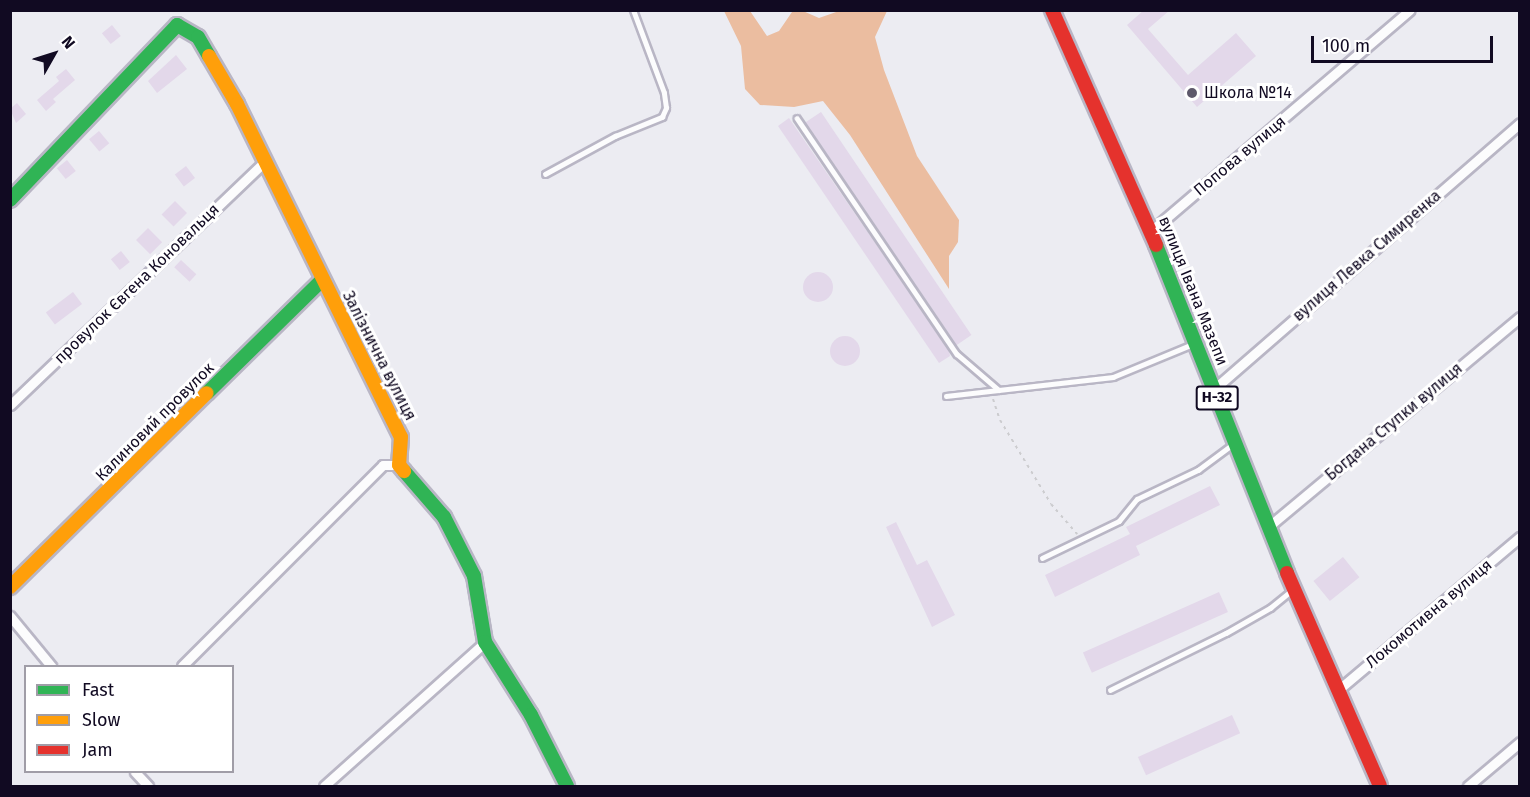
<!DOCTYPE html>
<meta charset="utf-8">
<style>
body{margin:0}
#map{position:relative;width:1530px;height:797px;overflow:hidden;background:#ececf2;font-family:"Fira Sans",sans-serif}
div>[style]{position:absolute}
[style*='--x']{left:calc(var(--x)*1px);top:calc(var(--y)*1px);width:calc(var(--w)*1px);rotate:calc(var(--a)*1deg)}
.forest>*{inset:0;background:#ebbda0}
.building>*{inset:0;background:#e3d8ea;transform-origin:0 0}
.round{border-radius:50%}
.path>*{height:2px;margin-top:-1px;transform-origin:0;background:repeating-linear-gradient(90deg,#cccccf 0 3px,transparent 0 7.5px)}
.roads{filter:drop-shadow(2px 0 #b9b6c5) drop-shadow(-2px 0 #b9b6c5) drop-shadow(0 2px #b9b6c5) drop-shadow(0 -2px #b9b6c5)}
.lane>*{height:4.5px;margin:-2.25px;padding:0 2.25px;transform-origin:2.25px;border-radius:2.25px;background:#fcfcfd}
.street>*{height:9px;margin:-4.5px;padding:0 4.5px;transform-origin:4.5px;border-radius:4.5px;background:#fcfcfd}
.fast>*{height:14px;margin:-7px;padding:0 7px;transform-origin:7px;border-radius:7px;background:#30b455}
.slow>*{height:14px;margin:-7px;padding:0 7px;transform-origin:7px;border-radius:7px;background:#ff9f0a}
.jam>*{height:14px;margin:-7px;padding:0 7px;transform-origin:7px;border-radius:7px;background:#e5322d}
.dots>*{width:16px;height:16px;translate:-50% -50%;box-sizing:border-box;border:3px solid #fff;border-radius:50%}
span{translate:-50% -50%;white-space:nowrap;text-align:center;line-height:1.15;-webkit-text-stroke:6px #fff;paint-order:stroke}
.shield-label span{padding:2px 4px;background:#fff;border:2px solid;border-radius:4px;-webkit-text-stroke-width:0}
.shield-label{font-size:15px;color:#110a22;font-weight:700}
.poi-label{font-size:16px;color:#110a22}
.left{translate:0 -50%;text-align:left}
.street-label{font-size:16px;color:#110a22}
.frame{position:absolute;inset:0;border:12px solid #110a22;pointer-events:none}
.legend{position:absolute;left:24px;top:665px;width:210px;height:108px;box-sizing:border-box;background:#fff;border:2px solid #a09da7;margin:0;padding:8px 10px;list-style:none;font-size:18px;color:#110a22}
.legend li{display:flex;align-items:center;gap:12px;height:30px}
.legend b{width:30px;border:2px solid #a09da7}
.north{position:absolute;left:24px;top:24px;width:60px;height:60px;-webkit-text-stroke:4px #fff;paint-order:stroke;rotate:51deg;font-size:16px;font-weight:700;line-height:24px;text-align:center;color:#110a22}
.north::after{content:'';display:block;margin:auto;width:21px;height:27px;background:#110a22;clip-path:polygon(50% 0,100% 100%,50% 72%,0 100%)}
.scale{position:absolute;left:1311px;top:36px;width:182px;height:27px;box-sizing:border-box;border:3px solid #110a22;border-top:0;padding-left:8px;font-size:18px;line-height:21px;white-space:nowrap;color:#110a22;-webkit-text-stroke:4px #fff;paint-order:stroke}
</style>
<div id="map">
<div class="forest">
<i style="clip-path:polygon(724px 11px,750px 11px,767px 36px,779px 31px,792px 12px,803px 11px,819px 18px,839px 11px,887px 11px,875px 37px,884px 70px,917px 156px,959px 220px,958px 242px,949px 256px,949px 289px,850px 135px,823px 101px,794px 107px,760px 105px,745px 89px,741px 46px)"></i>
</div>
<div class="building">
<i style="clip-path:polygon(1144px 10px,1170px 10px,1148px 29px,1188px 75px,1236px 33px,1256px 56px,1197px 107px,1127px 25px)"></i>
<i style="left:112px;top:25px;width:14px;height:13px;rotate:51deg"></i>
<i style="clip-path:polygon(176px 55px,187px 69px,157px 93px,148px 81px)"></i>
<i style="clip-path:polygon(66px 69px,75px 80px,53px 99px,56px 102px,46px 111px,37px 100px,59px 81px,56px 77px)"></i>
<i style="clip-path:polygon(17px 103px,26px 114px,16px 123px,10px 109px)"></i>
<i style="left:821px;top:112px;width:269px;height:19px;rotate:56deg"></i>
<i style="clip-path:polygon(789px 118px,949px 350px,950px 356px,939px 363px,778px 126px)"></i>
<i style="left:99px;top:131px;width:16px;height:13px;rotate:50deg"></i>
<i style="left:67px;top:160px;width:14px;height:13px;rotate:51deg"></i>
<i style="left:186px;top:166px;width:15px;height:14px;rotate:53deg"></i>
<i style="left:175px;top:201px;width:17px;height:19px;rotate:45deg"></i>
<i style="left:148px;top:228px;width:20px;height:17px;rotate:45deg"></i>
<i style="left:121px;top:251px;width:14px;height:13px;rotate:51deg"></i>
<i style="left:181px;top:260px;width:21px;height:10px;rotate:43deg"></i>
<i class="round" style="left:803px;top:272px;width:30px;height:30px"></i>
<i style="left:73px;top:292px;width:15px;height:34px;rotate:53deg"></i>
<i class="round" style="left:830px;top:336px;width:30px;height:30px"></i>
<i style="clip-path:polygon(1210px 486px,1220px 505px,1136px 546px,1140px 555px,1055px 597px,1045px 575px,1130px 534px,1126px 527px)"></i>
<i style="clip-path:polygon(896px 522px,917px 565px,927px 560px,955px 615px,932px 627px,886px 527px)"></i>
<i style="left:1343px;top:557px;width:26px;height:38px;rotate:51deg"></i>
<i style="left:1219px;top:592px;width:22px;height:149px;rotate:66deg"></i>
<i style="left:1232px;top:715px;width:20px;height:103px;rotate:66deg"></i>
</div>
<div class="path">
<i style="--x:993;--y:399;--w:22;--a:72"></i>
<i style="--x:1000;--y:420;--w:98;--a:58.7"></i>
<i style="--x:1051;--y:504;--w:40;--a:49"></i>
</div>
<div class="roads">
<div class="lane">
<i style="--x:797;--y:118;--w:285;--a:55.9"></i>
<i style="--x:957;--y:354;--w:55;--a:40.6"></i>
<i style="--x:545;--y:174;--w:80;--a:-28.5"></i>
<i style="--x:615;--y:136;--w:51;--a:-22"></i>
<i style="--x:662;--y:117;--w:10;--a:-66"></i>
<i style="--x:666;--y:108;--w:15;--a:-98"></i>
<i style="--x:664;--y:93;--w:89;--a:-110.5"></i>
<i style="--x:946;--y:396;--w:168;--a:-6.5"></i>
<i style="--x:1113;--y:377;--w:87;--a:-22.4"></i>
<i style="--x:1042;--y:558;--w:85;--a:-25.7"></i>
<i style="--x:1119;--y:521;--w:28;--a:-51"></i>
<i style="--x:1137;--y:499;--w:68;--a:-25.4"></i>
<i style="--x:1198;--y:470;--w:44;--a:-36.6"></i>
<i style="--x:1110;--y:690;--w:129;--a:-26.2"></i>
<i style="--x:1226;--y:633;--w:51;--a:-29.6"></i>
<i style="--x:1270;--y:608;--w:27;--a:-39"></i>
</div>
<div class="street">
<i style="--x:1151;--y:231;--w:340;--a:-40.5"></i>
<i style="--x:1214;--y:389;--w:405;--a:-41"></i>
<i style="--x:10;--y:405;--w:352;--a:-43.7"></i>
<i style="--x:1268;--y:527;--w:328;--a:-39.8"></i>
<i style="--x:10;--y:616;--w:65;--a:50.6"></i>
<i style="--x:182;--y:666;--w:284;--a:-45"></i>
<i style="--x:383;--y:465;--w:16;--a:0"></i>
<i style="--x:1338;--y:690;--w:238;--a:-40.1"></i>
<i style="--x:135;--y:772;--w:19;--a:47"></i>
<i style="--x:324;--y:786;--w:216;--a:-41.8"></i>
<i style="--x:1468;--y:786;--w:68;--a:-40.2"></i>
</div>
<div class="fast">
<i style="--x:10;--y:200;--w:242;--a:-46.3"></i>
<i style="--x:177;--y:25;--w:24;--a:30"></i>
<i style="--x:198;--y:37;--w:22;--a:60"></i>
<i style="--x:1156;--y:245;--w:353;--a:68.2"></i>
<i style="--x:207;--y:393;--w:161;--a:-44.5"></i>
<i style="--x:404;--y:471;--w:61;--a:49"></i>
<i style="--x:444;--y:517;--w:66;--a:63"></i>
<i style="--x:474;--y:576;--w:67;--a:80.5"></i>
<i style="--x:485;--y:642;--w:86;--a:57.8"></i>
<i style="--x:531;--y:715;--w:80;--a:63.1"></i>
</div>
<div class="slow">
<i style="--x:209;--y:56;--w:56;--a:59.7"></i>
<i style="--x:237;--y:104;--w:371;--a:63.8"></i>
<i style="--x:401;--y:437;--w:28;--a:94"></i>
<i style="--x:399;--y:465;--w:8;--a:50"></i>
<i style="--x:10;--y:587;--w:276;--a:-44.6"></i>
</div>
<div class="jam">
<i style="--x:1052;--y:10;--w:257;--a:66.1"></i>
<i style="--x:1287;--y:573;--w:232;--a:66.4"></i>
</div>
</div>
<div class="dots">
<i style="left:1192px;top:93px;background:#5e596b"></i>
</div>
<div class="shield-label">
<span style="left:1217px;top:398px">Н-32</span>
</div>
<div class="poi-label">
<span class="left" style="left:1204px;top:93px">Школа №14</span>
</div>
<div class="street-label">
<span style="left:1240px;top:156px;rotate:-40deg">Попова вулиця</span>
<span style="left:1367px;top:256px;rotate:-41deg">вулиця Левка Симиренка</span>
<span style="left:137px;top:284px;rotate:-44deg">провулок Євгена Коновальця</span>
<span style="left:1193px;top:291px;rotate:68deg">вулиця Івана Мазепи</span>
<span style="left:379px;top:356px;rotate:63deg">Залізнична вулиця</span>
<span style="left:155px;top:422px;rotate:-45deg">Калиновий провулок</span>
<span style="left:1394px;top:422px;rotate:-40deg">Богдана Ступки вулиця</span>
<span style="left:1429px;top:614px;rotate:-40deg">Локомотивна вулиця</span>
</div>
<div class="frame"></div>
<ul class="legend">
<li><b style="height:8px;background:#30b455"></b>Fast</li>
<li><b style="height:8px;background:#ff9f0a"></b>Slow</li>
<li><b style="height:8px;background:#e5322d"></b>Jam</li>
</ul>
<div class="north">N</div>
<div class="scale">100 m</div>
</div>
